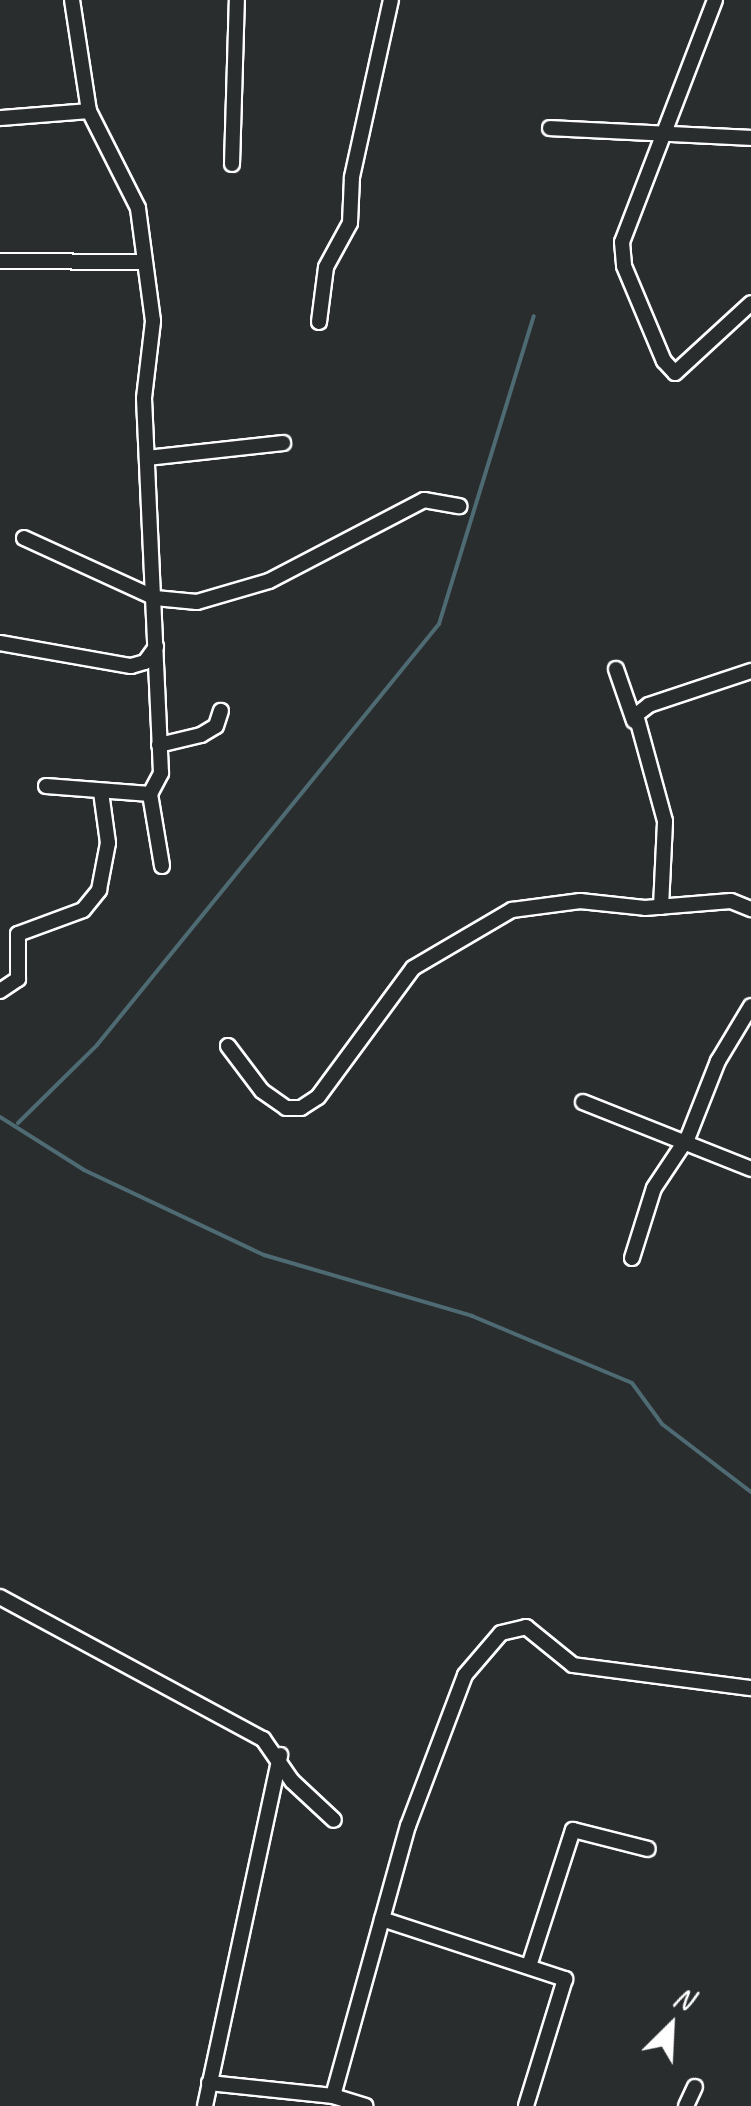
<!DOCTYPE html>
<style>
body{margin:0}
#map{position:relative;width:751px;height:2106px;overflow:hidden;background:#2a2d2e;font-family:Caveat,sans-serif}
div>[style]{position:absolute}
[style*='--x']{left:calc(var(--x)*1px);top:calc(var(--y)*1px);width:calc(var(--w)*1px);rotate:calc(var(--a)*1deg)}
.stream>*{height:4px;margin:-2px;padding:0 2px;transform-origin:2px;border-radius:2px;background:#4e6a73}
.roads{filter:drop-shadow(2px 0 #fff) drop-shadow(-2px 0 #fff) drop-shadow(0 2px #fff) drop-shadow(0 -2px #fff)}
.minor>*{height:14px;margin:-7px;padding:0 7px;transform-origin:7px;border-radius:7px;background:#2a2d2e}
span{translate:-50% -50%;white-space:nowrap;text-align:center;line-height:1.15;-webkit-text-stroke:8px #2a2d2e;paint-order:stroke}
.north{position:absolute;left:621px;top:1976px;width:100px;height:100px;-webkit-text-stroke:8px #2a2d2e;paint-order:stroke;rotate:24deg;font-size:28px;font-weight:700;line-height:40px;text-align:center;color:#fff}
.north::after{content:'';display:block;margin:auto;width:35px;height:45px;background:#fff;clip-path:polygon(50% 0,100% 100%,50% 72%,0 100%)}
</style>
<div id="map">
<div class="stream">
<i style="--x:0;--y:1117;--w:99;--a:32.2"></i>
<i style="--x:84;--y:1170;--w:199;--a:25.3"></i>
<i style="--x:264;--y:1255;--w:217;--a:16.3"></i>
<i style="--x:472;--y:1316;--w:173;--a:22.7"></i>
<i style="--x:632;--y:1383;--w:51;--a:53.8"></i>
<i style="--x:662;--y:1424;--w:112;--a:37.4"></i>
<i style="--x:18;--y:1123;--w:111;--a:-44.6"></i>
<i style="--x:97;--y:1045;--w:542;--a:-50.91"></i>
<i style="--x:439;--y:624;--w:322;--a:-72.9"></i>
</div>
<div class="roads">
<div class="minor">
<i style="--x:715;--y:0;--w:259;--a:111"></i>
<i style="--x:622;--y:242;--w:24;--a:85"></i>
<i style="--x:624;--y:266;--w:103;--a:67.2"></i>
<i style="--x:664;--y:361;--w:16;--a:47"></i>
<i style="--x:675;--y:373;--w:103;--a:-42.6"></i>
<i style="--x:0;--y:118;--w:89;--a:-4.5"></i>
<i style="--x:550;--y:128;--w:201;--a:2.8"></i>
<i style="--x:232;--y:164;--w:164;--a:-88.3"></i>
<i style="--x:0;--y:261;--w:142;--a:0.4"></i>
<i style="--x:319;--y:322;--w:55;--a:-82.7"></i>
<i style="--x:326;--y:267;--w:50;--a:-61.4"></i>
<i style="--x:350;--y:223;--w:46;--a:-87.5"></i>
<i style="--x:352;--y:177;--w:181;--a:-77.6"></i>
<i style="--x:147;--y:458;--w:137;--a:-6.3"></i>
<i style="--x:24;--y:538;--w:144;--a:24.6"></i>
<i style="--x:155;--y:598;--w:42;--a:5.4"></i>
<i style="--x:197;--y:602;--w:75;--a:-16.3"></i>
<i style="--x:269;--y:581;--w:175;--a:-27.6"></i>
<i style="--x:424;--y:500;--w:36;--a:10"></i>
<i style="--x:0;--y:643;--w:133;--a:10"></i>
<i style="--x:131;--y:666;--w:15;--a:-16"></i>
<i style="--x:145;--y:662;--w:19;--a:-54"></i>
<i style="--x:616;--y:669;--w:55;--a:70.9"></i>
<i style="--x:159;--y:745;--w:43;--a:-13.4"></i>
<i style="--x:201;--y:735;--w:17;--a:-31"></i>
<i style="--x:216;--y:726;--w:16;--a:-72"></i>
<i style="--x:46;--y:786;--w:104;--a:4.4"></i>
<i style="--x:150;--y:794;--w:24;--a:-62"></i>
<i style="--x:161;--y:773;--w:375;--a:-92.6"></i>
<i style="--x:144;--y:398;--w:78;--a:-83.3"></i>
<i style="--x:153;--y:321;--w:114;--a:-97.6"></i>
<i style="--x:138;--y:208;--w:109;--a:-116.8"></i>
<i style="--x:89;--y:111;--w:112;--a:-98.7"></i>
<i style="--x:150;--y:794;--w:73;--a:80.5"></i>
<i style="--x:661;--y:907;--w:86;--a:-87.3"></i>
<i style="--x:665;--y:821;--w:110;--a:-105.3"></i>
<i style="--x:636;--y:715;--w:16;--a:-38"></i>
<i style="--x:649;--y:705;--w:108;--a:-18.4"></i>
<i style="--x:0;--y:991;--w:22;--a:-34"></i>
<i style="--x:18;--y:979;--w:45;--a:-90"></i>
<i style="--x:18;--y:934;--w:69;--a:-20.3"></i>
<i style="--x:83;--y:910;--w:26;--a:-51"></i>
<i style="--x:99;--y:890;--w:48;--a:-79.2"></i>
<i style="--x:108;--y:843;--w:51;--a:-97.8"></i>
<i style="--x:228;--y:1046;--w:56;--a:52.9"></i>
<i style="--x:262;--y:1091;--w:29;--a:35"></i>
<i style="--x:286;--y:1108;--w:15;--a:0"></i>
<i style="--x:301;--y:1108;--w:20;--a:-33"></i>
<i style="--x:318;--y:1097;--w:160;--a:-53.6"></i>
<i style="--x:413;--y:968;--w:115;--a:-30.4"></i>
<i style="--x:512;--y:910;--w:69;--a:-7.5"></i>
<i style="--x:580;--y:901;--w:65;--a:6.1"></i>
<i style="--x:645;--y:908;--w:86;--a:-4.7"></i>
<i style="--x:731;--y:901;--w:22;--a:22"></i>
<i style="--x:583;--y:1102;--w:181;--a:21.7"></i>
<i style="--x:632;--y:1258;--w:73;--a:-72.6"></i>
<i style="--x:654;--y:1188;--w:61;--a:-56.3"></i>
<i style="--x:688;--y:1137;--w:82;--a:-68.5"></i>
<i style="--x:718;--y:1061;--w:64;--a:-59"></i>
<i style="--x:0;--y:1597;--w:299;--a:28.4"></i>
<i style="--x:263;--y:1739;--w:51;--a:55.4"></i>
<i style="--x:292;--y:1781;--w:57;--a:42.9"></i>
<i style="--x:382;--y:1919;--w:193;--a:18.2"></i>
<i style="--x:565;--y:1979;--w:133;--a:107.1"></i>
<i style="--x:529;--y:1966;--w:143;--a:-72.1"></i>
<i style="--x:573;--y:1830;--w:77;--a:14.2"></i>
<i style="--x:209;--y:2083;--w:125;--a:6"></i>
<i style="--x:333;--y:2096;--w:34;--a:17"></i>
<i style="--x:333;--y:2096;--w:280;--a:-74.5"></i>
<i style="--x:408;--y:1826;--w:161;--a:-69.3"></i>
<i style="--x:465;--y:1675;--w:55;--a:-49.4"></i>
<i style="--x:501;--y:1633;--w:26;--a:-13"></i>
<i style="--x:526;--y:1627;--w:60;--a:39"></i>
<i style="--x:573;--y:1665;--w:179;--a:7.4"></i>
<i style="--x:205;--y:2106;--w:359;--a:-77.9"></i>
<i style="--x:686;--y:2106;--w:21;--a:-65"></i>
</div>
</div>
<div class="north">N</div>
</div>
